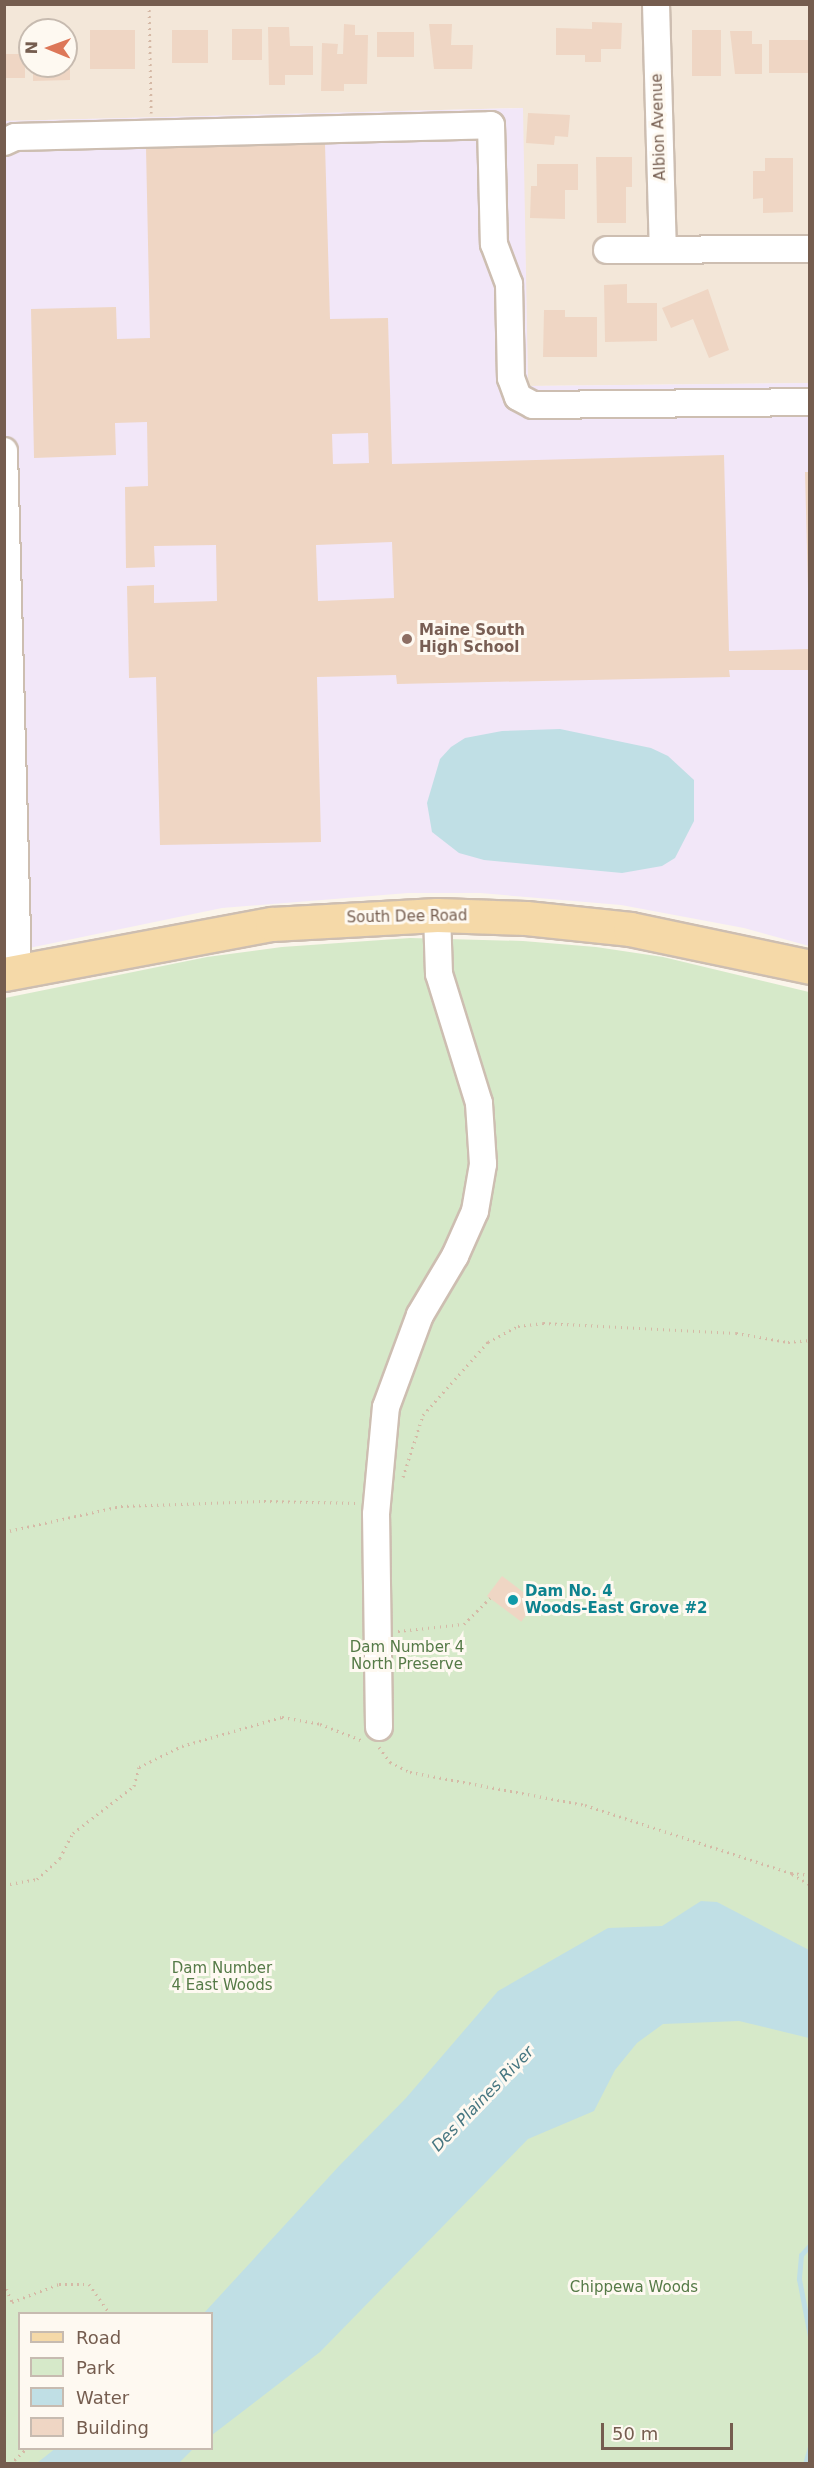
<!DOCTYPE html>
<style>
body{margin:0}
#map{position:relative;width:814px;height:2468px;overflow:hidden;background:#fbf5eb;font-family:"DejaVu Sans",sans-serif}
div>[style]{position:absolute}
[style*='--x']{left:calc(var(--x)*1px);top:calc(var(--y)*1px);width:calc(var(--w)*1px);rotate:calc(var(--a)*1deg)}
.residential>*{inset:0;background:#f3e7d9}
.education>*{inset:0;background:#f2e7f8}
.green>*{inset:0;background:#d6e9c9}
.water>*{inset:0;background:#c0dfe5}
.stream>*{height:5px;margin:-2.5px;padding:0 2.5px;transform-origin:2.5px;border-radius:2.5px;background:#c0dfe5}
.building>*{inset:0;background:#efd6c4;transform-origin:0 0}
.path>*{height:3px;margin-top:-1.5px;transform-origin:0;background:repeating-linear-gradient(90deg,#d5b9a6 0 1.5px,transparent 0 6px)}
.roads{filter:drop-shadow(2px 0 #cdbeb1) drop-shadow(-2px 0 #cdbeb1) drop-shadow(0 2px #cdbeb1) drop-shadow(0 -2px #cdbeb1)}
.minor>*{height:26px;margin:-13px;padding:0 13px;transform-origin:13px;border-radius:13px;background:#fff}
.major>*{height:33px;margin:-16.5px;padding:0 16.5px;transform-origin:16.5px;border-radius:16.5px;background:#f5d9a8}
.dots>*{width:16px;height:16px;translate:-50% -50%;box-sizing:border-box;border:3px solid #fef9f1;border-radius:50%}
span{translate:-50% -50%;white-space:nowrap;text-align:center;line-height:1.15;-webkit-text-stroke:6px #fef9f1;paint-order:stroke}
.street-label{font-size:15px;color:#755d4f}
.education-label{font-size:15px;color:#785e54;font-weight:700}
.left{translate:0 -50%;text-align:left}
.culture-label{font-size:15px;color:#0d838f;font-weight:700}
.park-label{font-size:15px;color:#557a47}
.water-label{font-size:16px;color:#467680;font-style:italic}
.frame{position:absolute;inset:0;border:6px solid #755d4f;pointer-events:none}
.legend{position:absolute;left:18px;top:2312px;width:195px;height:138px;box-sizing:border-box;background:#fef9f1;border:2px solid #c7bbb0;margin:0;padding:8px 10px;list-style:none;font-size:18px;color:#755d4f}
.legend li{display:flex;align-items:center;gap:12px;height:30px}
.legend b{width:30px;border:2px solid #c7bbb0}
.north{position:absolute;left:18px;top:18px;width:60px;height:60px;box-sizing:border-box;background:#fef9f1;border:2px solid #c7bbb0;border-radius:50%;rotate:271deg;font-size:16px;font-weight:700;line-height:24px;text-align:center;color:#755d4f}
.north::after{content:'';display:block;margin:auto;width:21px;height:27px;background:#dd7758;clip-path:polygon(50% 0,100% 100%,50% 72%,0 100%)}
.scale{position:absolute;left:601px;top:2423px;width:132px;height:27px;box-sizing:border-box;border:3px solid #755d4f;border-top:0;padding-left:8px;font-size:18px;line-height:21px;white-space:nowrap;color:#755d4f;-webkit-text-stroke:4px #fef9f1;paint-order:stroke}
</style>
<div id="map">
<div class="residential">
<i style="clip-path:polygon(evenodd,4px 5px,809px 5px,809px 383px,528px 386px,522px 108px,5px 121px,4px 5px,30px 30px,66px 30px,66px 66px,30px 66px,30px 30px)"></i>
</div>
<div class="education">
<i style="clip-path:polygon(523px 108px,528px 386px,809px 383px,809px 946px,744px 928px,621px 905px,480px 893px,408px 893px,222px 908px,5px 953px,4px 121px)"></i>
</div>
<div class="green">
<i style="clip-path:polygon(evenodd,410px 938px,523px 941px,596px 947px,663px 957px,809px 992px,809px 2463px,5px 2464px,5px 998px,207px 957px,282px 947px,410px 938px,20px 2314px,212px 2314px,212px 2448px,20px 2448px,20px 2314px)"></i>
</div>
<div class="water">
<i style="clip-path:polygon(560px 729px,651px 748px,668px 756px,694px 780px,694px 821px,675px 858px,662px 866px,622px 873px,484px 860px,459px 853px,432px 832px,427px 803px,440px 759px,451px 747px,465px 738px,502px 731px)"></i>
<i style="clip-path:polygon(701px 1901px,717px 1902px,809px 1950px,809px 2038px,739px 2021px,663px 2024px,637px 2043px,615px 2070px,594px 2111px,528px 2139px,320px 2352px,212px 2435px,212px 2314px,204px 2313px,339px 2166px,406px 2098px,498px 1991px,608px 1928px,662px 1926px)"></i>
<i style="clip-path:polygon(56px 2448px,193px 2448px,193px 2449px,179px 2463px,37px 2463px)"></i>
</div>
<div class="stream">
<i style="--x:810;--y:2245;--w:13;--a:132"></i>
<i style="--x:801;--y:2255;--w:24;--a:95"></i>
<i style="--x:799;--y:2279;--w:58;--a:79.1"></i>
<i style="--x:805;--y:2464;--w:18;--a:-74"></i>
</div>
<div class="building">
<i style="clip-path:polygon(592px 22px,622px 23px,621px 49px,601px 49px,601px 62px,585px 62px,585px 55px,556px 55px,556px 28px,592px 29px)"></i>
<i style="clip-path:polygon(344px 24px,355px 25px,355px 35px,368px 35px,367px 84px,344px 84px,344px 91px,321px 91px,322px 43px,338px 44px,337px 54px,343px 54px)"></i>
<i style="clip-path:polygon(429px 24px,452px 24px,451px 45px,473px 45px,472px 69px,434px 69px)"></i>
<i style="clip-path:polygon(268px 27px,289px 27px,290px 46px,313px 46px,313px 75px,285px 75px,285px 85px,269px 85px)"></i>
<i style="left:232px;top:29px;width:30px;height:31px"></i>
<i style="left:90px;top:30px;width:45px;height:39px"></i>
<i style="left:172px;top:30px;width:36px;height:33px"></i>
<i style="left:692px;top:30px;width:29px;height:46px"></i>
<i style="clip-path:polygon(730px 31px,752px 31px,752px 44px,762px 44px,762px 74px,735px 74px)"></i>
<i style="left:377px;top:32px;width:37px;height:25px"></i>
<i style="clip-path:polygon(66px 38px,70px 38px,70px 80px,33px 81px,33px 66px,66px 66px)"></i>
<i style="left:769px;top:40px;width:41px;height:33px"></i>
<i style="left:4px;top:54px;width:21px;height:24px"></i>
<i style="clip-path:polygon(528px 113px,570px 115px,568px 137px,555px 136px,554px 145px,526px 143px)"></i>
<i style="clip-path:polygon(evenodd,325px 144px,330px 319px,388px 318px,392px 464px,724px 455px,729px 651px,810px 649px,810px 670px,729px 670px,730px 677px,397px 684px,396px 675px,317px 677px,321px 842px,160px 845px,156px 677px,129px 678px,127px 586px,154px 585px,154px 603px,217px 601px,216px 545px,154px 546px,155px 567px,126px 568px,125px 487px,148px 486px,147px 422px,115px 423px,116px 455px,34px 458px,31px 309px,116px 307px,117px 339px,150px 338px,146px 148px,325px 144px,368px 433px,369px 463px,333px 464px,332px 434px,368px 433px,325px 144px,392px 542px,394px 598px,318px 601px,316px 545px,392px 542px)"></i>
<i style="clip-path:polygon(596px 157px,632px 157px,632px 187px,626px 187px,626px 223px,597px 223px)"></i>
<i style="clip-path:polygon(765px 158px,793px 158px,793px 212px,763px 213px,763px 198px,753px 199px,753px 171px,765px 171px)"></i>
<i style="clip-path:polygon(537px 164px,578px 164px,578px 190px,565px 190px,565px 219px,530px 218px,531px 186px,537px 186px)"></i>
<i style="clip-path:polygon(627px 284px,627px 303px,657px 303px,657px 341px,605px 342px,604px 285px)"></i>
<i style="clip-path:polygon(708px 289px,729px 350px,709px 358px,693px 319px,671px 328px,662px 308px)"></i>
<i style="clip-path:polygon(544px 310px,565px 310px,565px 317px,597px 317px,597px 357px,543px 357px)"></i>
<i style="clip-path:polygon(805px 472px,810px 472px,810px 588px,808px 588px)"></i>
<i style="left:502px;top:1576px;width:43px;height:25px;rotate:37deg"></i>
</div>
<div class="path">
<i style="--x:149;--y:4;--w:109;--a:88.9"></i>
<i style="--x:403;--y:1477;--w:65;--a:-72.1"></i>
<i style="--x:423;--y:1415;--w:98;--a:-48.3"></i>
<i style="--x:488;--y:1342;--w:34;--a:-28"></i>
<i style="--x:518;--y:1326;--w:25;--a:-7"></i>
<i style="--x:543;--y:1323;--w:193;--a:3"></i>
<i style="--x:736;--y:1333;--w:53;--a:9.8"></i>
<i style="--x:788;--y:1342;--w:22;--a:-5"></i>
<i style="--x:4;--y:1532;--w:120;--a:-12.5"></i>
<i style="--x:121;--y:1506;--w:143;--a:-2"></i>
<i style="--x:264;--y:1501;--w:92;--a:1.2"></i>
<i style="--x:398;--y:1631;--w:66;--a:-6.1"></i>
<i style="--x:464;--y:1624;--w:37;--a:-45"></i>
<i style="--x:379;--y:1747;--w:19;--a:54"></i>
<i style="--x:390;--y:1762;--w:22;--a:27"></i>
<i style="--x:410;--y:1772;--w:178;--a:10.7"></i>
<i style="--x:585;--y:1805;--w:217;--a:18.3"></i>
<i style="--x:791;--y:1873;--w:19;--a:6"></i>
<i style="--x:792;--y:1874;--w:21;--a:31"></i>
<i style="--x:4;--y:1885;--w:34;--a:-10"></i>
<i style="--x:37;--y:1879;--w:31;--a:-42"></i>
<i style="--x:60;--y:1858;--w:28;--a:-63"></i>
<i style="--x:73;--y:1833;--w:77;--a:-37.6"></i>
<i style="--x:134;--y:1786;--w:20;--a:-75"></i>
<i style="--x:139;--y:1767;--w:48;--a:-26"></i>
<i style="--x:182;--y:1746;--w:104;--a:-16.2"></i>
<i style="--x:282;--y:1717;--w:39;--a:10"></i>
<i style="--x:320;--y:1724;--w:44;--a:21.3"></i>
<i style="--x:4;--y:2283;--w:21;--a:67"></i>
<i style="--x:12;--y:2302;--w:50;--a:-21"></i>
<i style="--x:59;--y:2284;--w:30;--a:0"></i>
<i style="--x:89;--y:2284;--w:37;--a:55"></i>
<i style="--x:10;--y:2464;--w:23;--a:-43"></i>
</div>
<div class="roads">
<div class="minor">
<i style="--x:656;--y:4;--w:245;--a:88.4"></i>
<i style="--x:4;--y:142;--w:12;--a:-24"></i>
<i style="--x:15;--y:137;--w:476;--a:-1.4"></i>
<i style="--x:491;--y:125;--w:119;--a:88.6"></i>
<i style="--x:494;--y:244;--w:43;--a:69.4"></i>
<i style="--x:509;--y:284;--w:94;--a:88.8"></i>
<i style="--x:511;--y:378;--w:20;--a:70"></i>
<i style="--x:518;--y:397;--w:17;--a:28"></i>
<i style="--x:533;--y:405;--w:277;--a:-0.6"></i>
<i style="--x:607;--y:250;--w:203;--a:-0.3"></i>
<i style="--x:4;--y:451;--w:521;--a:88.46"></i>
<i style="--x:379;--y:1727;--w:213;--a:-90.8"></i>
<i style="--x:376;--y:1514;--w:107;--a:-84.7"></i>
<i style="--x:386;--y:1407;--w:98;--a:-69.7"></i>
<i style="--x:420;--y:1315;--w:69;--a:-59.3"></i>
<i style="--x:455;--y:1256;--w:49;--a:-66"></i>
<i style="--x:475;--y:1211;--w:48;--a:-80.3"></i>
<i style="--x:483;--y:1164;--w:61;--a:-93.8"></i>
<i style="--x:479;--y:1103;--w:135;--a:-107.2"></i>
<i style="--x:439;--y:974;--w:59;--a:-91.9"></i>
</div>
<div class="major">
<i style="--x:4;--y:974;--w:273;--a:-10.6"></i>
<i style="--x:272;--y:924;--w:165;--a:-3.1"></i>
<i style="--x:437;--y:915;--w:89;--a:1.9"></i>
<i style="--x:526;--y:918;--w:105;--a:6"></i>
<i style="--x:630;--y:929;--w:184;--a:11.9"></i>
</div>
</div>
<div class="dots">
<i style="left:407px;top:639px;background:#8d6e63"></i>
<i style="left:513px;top:1600px;background:#0f9aa8"></i>
</div>
<div class="street-label">
<span style="left:659px;top:127px;rotate:-92deg">Albion Avenue</span>
<span style="left:407px;top:917px;rotate:-1deg">South Dee Road</span>
</div>
<div class="education-label">
<span class="left" style="left:419px;top:639px">Maine South<br>High School</span>
</div>
<div class="culture-label">
<span class="left" style="left:525px;top:1600px">Dam No. 4<br>Woods-East Grove #2</span>
</div>
<div class="park-label">
<span style="left:407px;top:1656px">Dam Number 4<br>North Preserve</span>
<span style="left:222px;top:1977px">Dam Number<br>4 East Woods</span>
<span style="left:634px;top:2288px">Chippewa Woods</span>
</div>
<div class="water-label">
<span style="left:483px;top:2099px;rotate:-46deg">Des Plaines River</span>
</div>
<div class="frame"></div>
<ul class="legend">
<li><b style="height:8px;background:#f5d9a8"></b>Road</li>
<li><b style="height:16px;background:#d6e9c9"></b>Park</li>
<li><b style="height:16px;background:#c0dfe5"></b>Water</li>
<li><b style="height:16px;background:#efd6c4"></b>Building</li>
</ul>
<div class="north">N</div>
<div class="scale">50 m</div>
</div>
